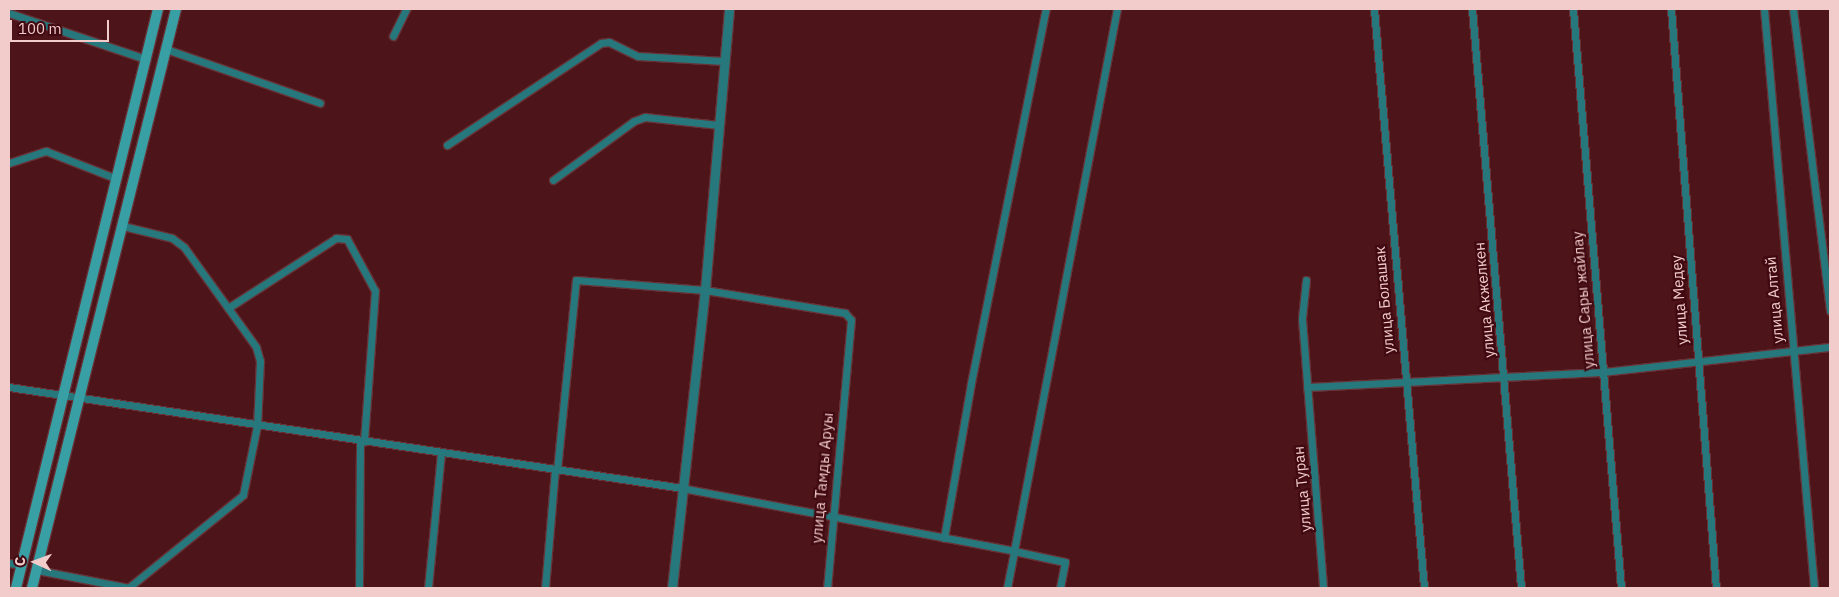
<!DOCTYPE html>
<meta charset="utf-8">
<style>
body{margin:0}
#map{position:relative;width:1839px;height:597px;overflow:hidden;background:#4d151a;font-family:"IBM Plex Sans",sans-serif}
div>[style]{position:absolute}
[style*='--x']{left:calc(var(--x)*1px);top:calc(var(--y)*1px);width:calc(var(--w)*1px);rotate:calc(var(--a)*1deg)}
.roads{filter:drop-shadow(1px 0 #673236) drop-shadow(-1px 0 #673236) drop-shadow(0 1px #673236) drop-shadow(0 -1px #673236)}
.minor>*{height:7px;margin:-3.5px;padding:0 3.5px;transform-origin:3.5px;border-radius:3.5px;background:#26787c}
.tertiary>*{height:9px;margin:-4.5px;padding:0 4.5px;transform-origin:4.5px;border-radius:4.5px;background:#26787c}
.secondary>*{height:10px;margin:-5px;padding:0 5px;transform-origin:5px;border-radius:5px;background:#389fa4}
span{translate:-50% -50%;white-space:nowrap;text-align:center;line-height:1.15;-webkit-text-stroke:4.5px #410911;paint-order:stroke}
.street-label{font-size:15px;color:#f1cccb}
.frame{position:absolute;inset:0;border:10px solid #f1cccb;pointer-events:none}
.north{position:absolute;left:10px;top:537px;width:50px;height:50px;-webkit-text-stroke:4px #410911;paint-order:stroke;rotate:272deg;font-size:14px;font-weight:700;line-height:20px;text-align:center;color:#f1cccb}
.north::after{content:'';display:block;margin:auto;width:18px;height:22px;background:#f1cccb;clip-path:polygon(50% 0,100% 100%,50% 72%,0 100%)}
.scale{position:absolute;left:10px;top:20px;width:99px;height:22px;box-sizing:border-box;border:2px solid #f1cccb;border-top:0;padding-left:6px;font-size:15px;line-height:18px;white-space:nowrap;color:#f1cccb;-webkit-text-stroke:4px #410911;paint-order:stroke}
</style>
<div id="map">
<div class="roads">
<div class="minor">
<i style="--x:1374;--y:9;--w:581;--a:85.06"></i>
<i style="--x:1472;--y:9;--w:581;--a:85.16"></i>
<i style="--x:1573;--y:9;--w:581;--a:85.26"></i>
<i style="--x:1671;--y:9;--w:581;--a:85.56"></i>
<i style="--x:1764;--y:9;--w:581;--a:85.06"></i>
<i style="--x:1793;--y:9;--w:304;--a:83"></i>
<i style="--x:9;--y:13;--w:145;--a:18.6"></i>
<i style="--x:393;--y:36;--w:30;--a:-64"></i>
<i style="--x:166;--y:49;--w:163;--a:19.3"></i>
<i style="--x:447;--y:145;--w:185;--a:-33.5"></i>
<i style="--x:601;--y:43;--w:8;--a:-7"></i>
<i style="--x:609;--y:42;--w:32;--a:26"></i>
<i style="--x:638;--y:56;--w:86;--a:3.3"></i>
<i style="--x:9;--y:163;--w:39;--a:-18"></i>
<i style="--x:46;--y:151;--w:76;--a:21.5"></i>
<i style="--x:553;--y:180;--w:100;--a:-36.1"></i>
<i style="--x:634;--y:121;--w:12;--a:-20"></i>
<i style="--x:645;--y:117;--w:74;--a:6.2"></i>
<i style="--x:123;--y:226;--w:50;--a:13.8"></i>
<i style="--x:172;--y:238;--w:15;--a:37"></i>
<i style="--x:184;--y:247;--w:123;--a:54.2"></i>
<i style="--x:256;--y:347;--w:15;--a:74"></i>
<i style="--x:260;--y:361;--w:65;--a:92.6"></i>
<i style="--x:257;--y:426;--w:70;--a:101.5"></i>
<i style="--x:243;--y:495;--w:148;--a:141"></i>
<i style="--x:1306;--y:280;--w:39;--a:96"></i>
<i style="--x:1302;--y:319;--w:270;--a:85.5"></i>
<i style="--x:228;--y:308;--w:129;--a:-32.9"></i>
<i style="--x:336;--y:238;--w:11;--a:5"></i>
<i style="--x:347;--y:239;--w:59;--a:61.7"></i>
<i style="--x:375;--y:291;--w:151;--a:94.2"></i>
<i style="--x:9;--y:387;--w:681;--a:8.53"></i>
<i style="--x:682;--y:488;--w:338;--a:10.7"></i>
<i style="--x:1014;--y:551;--w:552;--a:-79.24"></i>
<i style="--x:1307;--y:387;--w:296;--a:-2.9"></i>
<i style="--x:1603;--y:372;--w:228;--a:-6.3"></i>
<i style="--x:557;--y:470;--w:191;--a:-84.3"></i>
<i style="--x:576;--y:280;--w:129;--a:4.4"></i>
<i style="--x:705;--y:290;--w:142;--a:9.3"></i>
<i style="--x:845;--y:313;--w:9;--a:49"></i>
<i style="--x:851;--y:320;--w:269;--a:95.1"></i>
<i style="--x:944;--y:538;--w:157;--a:-80.1"></i>
<i style="--x:971;--y:383;--w:381;--a:-78.7"></i>
<i style="--x:9;--y:563;--w:13;--a:9"></i>
<i style="--x:37;--y:570;--w:95;--a:11"></i>
<i style="--x:359;--y:588;--w:146;--a:-89.6"></i>
<i style="--x:428;--y:588;--w:136;--a:-84.5"></i>
<i style="--x:545;--y:588;--w:118;--a:-85.2"></i>
<i style="--x:1007;--y:588;--w:38;--a:-79"></i>
<i style="--x:1014;--y:551;--w:52;--a:12.2"></i>
<i style="--x:1065;--y:562;--w:26;--a:101"></i>
</div>
<div class="tertiary">
<i style="--x:672;--y:588;--w:300;--a:-83.7"></i>
<i style="--x:705;--y:290;--w:282;--a:-85.1"></i>
</div>
<div class="secondary">
<i style="--x:16;--y:588;--w:596;--a:-76.22"></i>
<i style="--x:32;--y:588;--w:597;--a:-76.03"></i>
</div>
</div>
<div class="street-label">
<span style="left:1384px;top:300px;rotate:-95deg">улица Болашак</span>
<span style="left:1484px;top:300px;rotate:-95deg">улица Акжелкен</span>
<span style="left:1583px;top:300px;rotate:-95deg">улица Сары жайлау</span>
<span style="left:1679px;top:300px;rotate:-94deg">улица Медеу</span>
<span style="left:1774px;top:300px;rotate:-95deg">улица Алтай</span>
<span style="left:822px;top:478px;rotate:-85deg">улица Тамды Аруы</span>
<span style="left:1302px;top:489px;rotate:-95deg">улица Туран</span>
</div>
<div class="frame"></div>
<div class="north">С</div>
<div class="scale">100 m</div>
</div>
